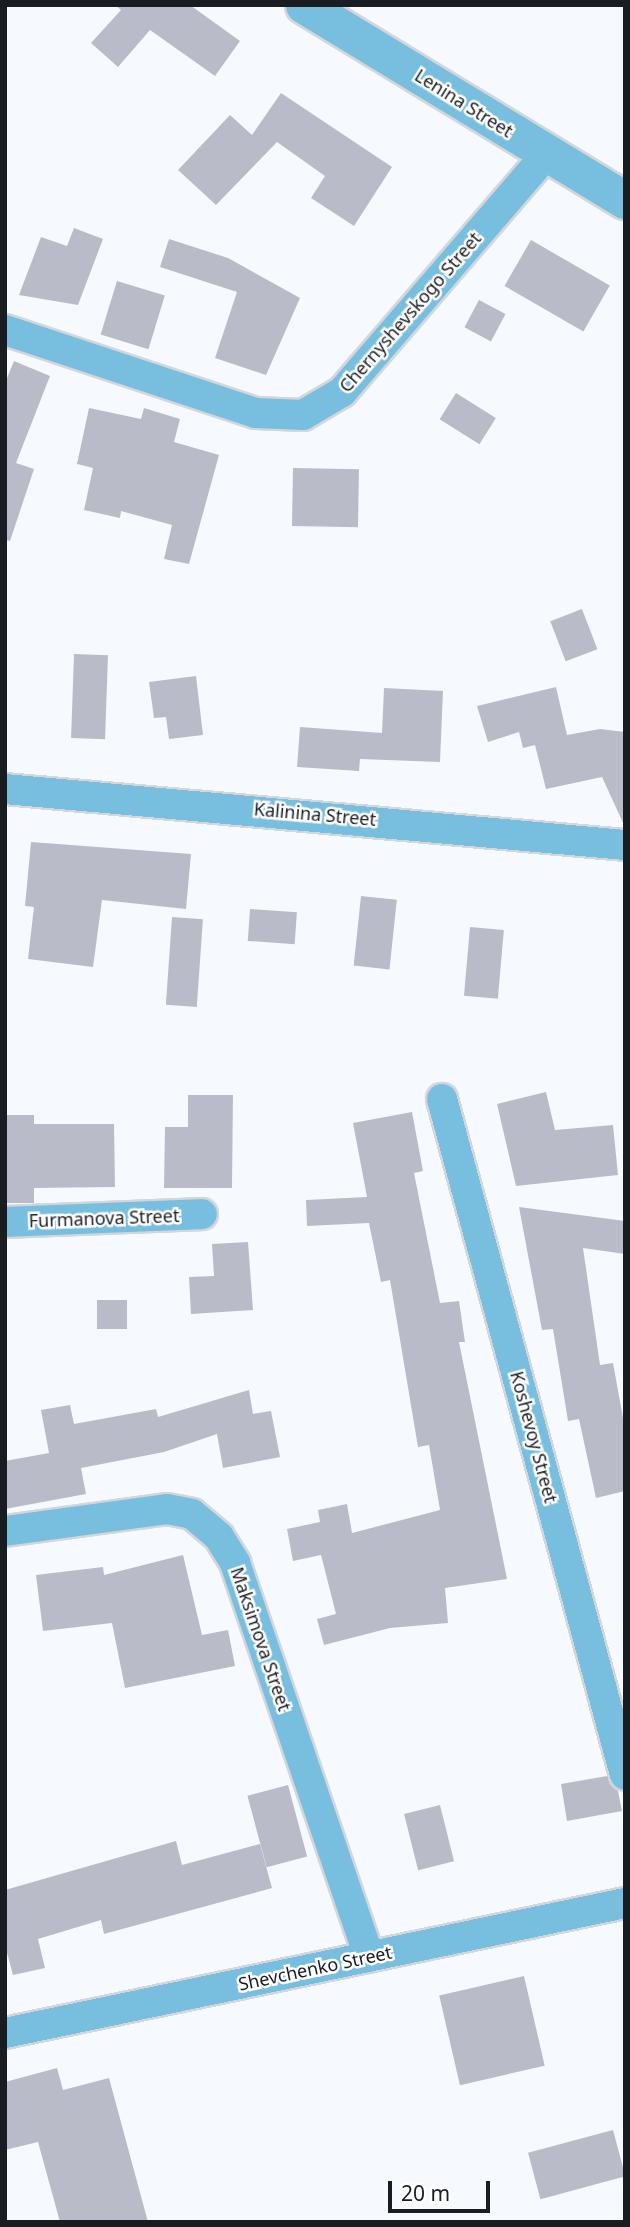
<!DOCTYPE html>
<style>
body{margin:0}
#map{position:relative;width:630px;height:2227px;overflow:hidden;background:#f6faff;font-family:"Noto Sans",sans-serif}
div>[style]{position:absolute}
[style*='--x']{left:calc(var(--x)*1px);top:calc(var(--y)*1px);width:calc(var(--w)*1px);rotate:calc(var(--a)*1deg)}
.building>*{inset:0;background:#babbc8;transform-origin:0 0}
.roads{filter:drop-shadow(2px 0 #d3d7db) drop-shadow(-2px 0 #d3d7db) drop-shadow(0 2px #d3d7db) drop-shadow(0 -2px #d3d7db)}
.minor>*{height:30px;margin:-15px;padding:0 15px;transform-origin:15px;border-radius:15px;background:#78bede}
.tertiary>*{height:37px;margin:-18.5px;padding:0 18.5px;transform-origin:18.5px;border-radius:18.5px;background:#78bede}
span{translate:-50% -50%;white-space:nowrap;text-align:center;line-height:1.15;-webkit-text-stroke:5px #fff;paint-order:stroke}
.street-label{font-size:18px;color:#191d21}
.frame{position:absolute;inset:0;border:7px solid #191d21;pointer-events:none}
.scale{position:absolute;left:388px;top:2181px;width:102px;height:32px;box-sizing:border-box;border:4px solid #191d21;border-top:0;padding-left:9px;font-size:21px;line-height:24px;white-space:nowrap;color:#191d21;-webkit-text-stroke:5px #fff;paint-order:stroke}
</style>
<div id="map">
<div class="building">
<i style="clip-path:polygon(115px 5px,190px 5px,240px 41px,215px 76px,150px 30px,118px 67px,91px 43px,121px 10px)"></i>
<i style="clip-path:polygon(281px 93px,392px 167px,354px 226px,311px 198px,325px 176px,277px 142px,216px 205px,178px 170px,230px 115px,252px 135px)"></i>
<i style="clip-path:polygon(74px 228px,103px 239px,78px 305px,19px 295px,41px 237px,67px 246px)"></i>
<i style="clip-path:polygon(169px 239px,228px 258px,300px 298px,266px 375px,215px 358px,237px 292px,160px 267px)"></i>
<i style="left:531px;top:240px;width:91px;height:53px;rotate:30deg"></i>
<i style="left:117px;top:281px;width:50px;height:56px;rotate:17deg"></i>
<i style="left:479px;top:300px;width:30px;height:31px;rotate:28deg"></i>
<i style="clip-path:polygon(14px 361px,50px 376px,16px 463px,34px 469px,10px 541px,5px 540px,5px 383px)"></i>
<i style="left:456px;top:393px;width:47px;height:31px;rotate:32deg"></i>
<i style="clip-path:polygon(89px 408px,141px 419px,144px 408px,180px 419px,174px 442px,219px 455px,189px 564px,164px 559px,172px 525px,121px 511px,120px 518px,84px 510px,93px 468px,77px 464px)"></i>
<i style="left:293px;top:468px;width:66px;height:58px;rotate:1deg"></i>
<i style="left:582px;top:609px;width:43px;height:34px;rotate:69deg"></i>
<i style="left:74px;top:654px;width:34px;height:84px;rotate:2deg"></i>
<i style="clip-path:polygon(196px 676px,203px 735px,169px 739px,166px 717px,154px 718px,149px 682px)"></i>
<i style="clip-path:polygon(556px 687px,567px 735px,600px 729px,625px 732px,625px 827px,602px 777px,546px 789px,535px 745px,523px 748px,519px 732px,488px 742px,477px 706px)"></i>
<i style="clip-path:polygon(384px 688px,443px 691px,440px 762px,360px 759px,359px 771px,297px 767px,300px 727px,382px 733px)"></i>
<i style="clip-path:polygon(31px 842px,191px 854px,186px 909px,102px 900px,93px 967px,28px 959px,34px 907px,25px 906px)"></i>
<i style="left:361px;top:896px;width:36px;height:70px;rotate:6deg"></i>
<i style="left:250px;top:909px;width:47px;height:32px;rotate:4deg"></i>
<i style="left:172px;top:917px;width:31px;height:88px;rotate:4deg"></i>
<i style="left:470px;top:927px;width:34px;height:69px;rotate:5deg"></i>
<i style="clip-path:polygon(546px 1092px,555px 1130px,613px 1125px,618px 1175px,516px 1186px,497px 1104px)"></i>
<i style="clip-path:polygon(188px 1095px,233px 1095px,232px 1188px,164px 1188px,165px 1127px,188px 1127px)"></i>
<i style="clip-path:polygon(412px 1112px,423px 1171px,414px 1173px,440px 1303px,459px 1301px,465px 1342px,459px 1342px,507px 1579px,445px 1588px,448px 1623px,390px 1628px,324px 1645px,317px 1619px,336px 1614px,321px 1555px,293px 1561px,287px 1529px,320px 1522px,318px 1510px,347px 1504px,352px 1533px,440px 1510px,429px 1445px,418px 1447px,390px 1280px,381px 1282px,369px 1223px,307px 1226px,306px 1200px,367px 1197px,353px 1123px)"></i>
<i style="clip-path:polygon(5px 1115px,34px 1115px,34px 1124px,114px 1124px,115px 1187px,34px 1188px,34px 1203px,5px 1203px)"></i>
<i style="clip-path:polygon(519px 1207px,625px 1221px,625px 1254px,583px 1248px,600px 1365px,613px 1363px,625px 1429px,625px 1491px,596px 1498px,579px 1419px,568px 1421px,553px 1329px,542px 1330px)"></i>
<i style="clip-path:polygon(248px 1242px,253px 1310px,191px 1314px,189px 1277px,214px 1276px,212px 1244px)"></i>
<i style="left:97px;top:1300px;width:30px;height:29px"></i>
<i style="clip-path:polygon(249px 1390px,253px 1414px,271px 1411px,280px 1457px,223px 1468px,217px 1434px,164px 1452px,81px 1468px,86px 1494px,5px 1509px,5px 1461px,49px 1453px,41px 1410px,70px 1405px,74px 1424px,156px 1409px,158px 1417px)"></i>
<i style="clip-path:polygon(183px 1555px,202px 1635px,228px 1630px,235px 1666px,125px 1688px,112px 1623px,43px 1631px,36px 1575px,103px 1567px,104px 1575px)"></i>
<i style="clip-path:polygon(607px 1776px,618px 1791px,622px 1811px,567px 1821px,561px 1784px)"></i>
<i style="left:288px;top:1785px;width:74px;height:42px;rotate:75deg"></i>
<i style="left:440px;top:1805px;width:58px;height:37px;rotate:76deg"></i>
<i style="clip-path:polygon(176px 1841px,182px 1865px,260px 1844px,272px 1888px,104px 1934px,101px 1920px,38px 1939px,45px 1968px,13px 1975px,5px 1945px,5px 1890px)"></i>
<i style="left:524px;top:1976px;width:92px;height:87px;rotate:77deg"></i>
<i style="clip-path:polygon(57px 2068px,63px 2090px,109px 2078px,148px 2222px,60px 2222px,38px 2142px,5px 2150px,5px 2082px)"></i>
<i style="left:613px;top:2130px;width:48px;height:88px;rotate:75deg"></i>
</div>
<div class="roads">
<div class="minor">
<i style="--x:5;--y:330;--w:264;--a:18.3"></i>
<i style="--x:256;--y:413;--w:47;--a:2.4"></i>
<i style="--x:303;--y:415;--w:45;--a:-30.5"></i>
<i style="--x:342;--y:392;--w:314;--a:-49.3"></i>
<i style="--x:5;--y:789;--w:623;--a:5.16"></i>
<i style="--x:442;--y:1099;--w:700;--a:74.85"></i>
<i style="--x:5;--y:1222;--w:197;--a:-2.3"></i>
<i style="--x:5;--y:1531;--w:163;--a:-7.7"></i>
<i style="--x:167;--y:1509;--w:25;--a:11"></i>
<i style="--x:192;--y:1514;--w:35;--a:40"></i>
<i style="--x:219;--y:1537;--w:31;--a:58"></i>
<i style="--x:235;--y:1563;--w:416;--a:71.2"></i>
<i style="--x:5;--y:2033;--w:633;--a:-11.84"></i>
</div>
<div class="tertiary">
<i style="--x:304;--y:5;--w:376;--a:31.3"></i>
</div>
</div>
<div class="street-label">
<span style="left:464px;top:103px;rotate:32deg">Lenina Street</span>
<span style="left:410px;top:312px;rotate:-49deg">Chernyshevskogo Street</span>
<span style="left:315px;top:814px;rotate:5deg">Kalinina Street</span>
<span style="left:104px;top:1218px;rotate:-2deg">Furmanova Street</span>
<span style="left:534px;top:1437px;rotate:75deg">Koshevoy Street</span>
<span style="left:261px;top:1639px;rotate:71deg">Maksimova Street</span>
<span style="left:315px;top:1968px;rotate:-12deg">Shevchenko Street</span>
</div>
<div class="frame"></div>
<div class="scale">20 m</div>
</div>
